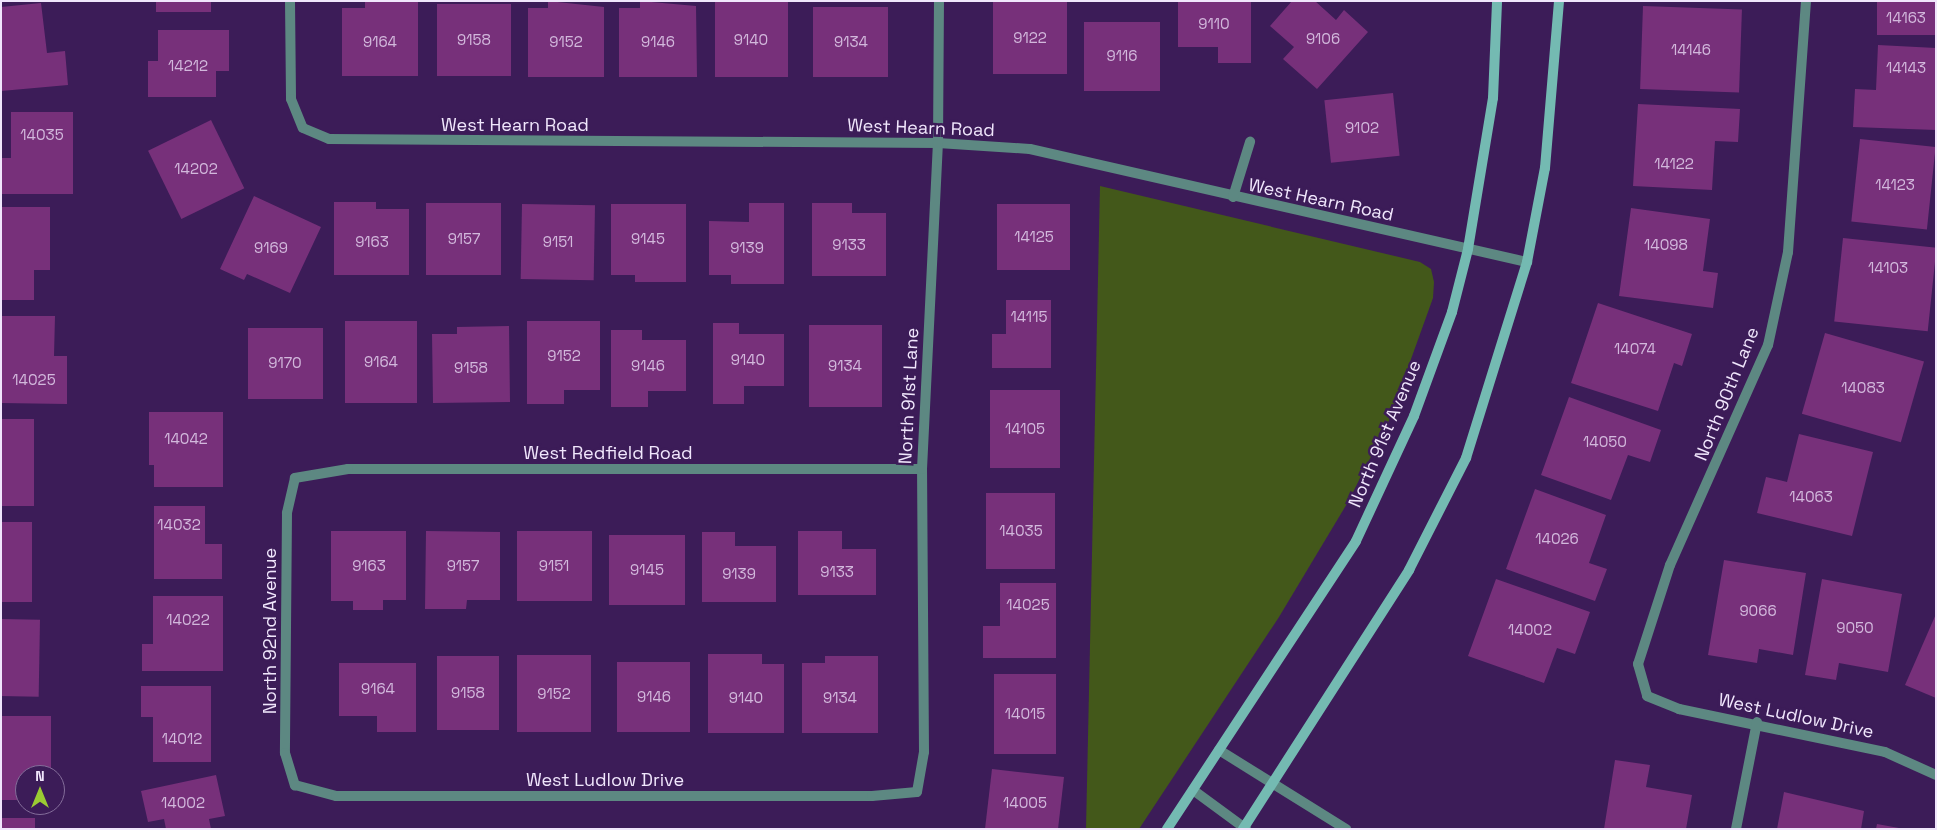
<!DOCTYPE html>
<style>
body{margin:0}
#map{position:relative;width:1937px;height:830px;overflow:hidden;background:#3c1c58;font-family:"Space Grotesk",sans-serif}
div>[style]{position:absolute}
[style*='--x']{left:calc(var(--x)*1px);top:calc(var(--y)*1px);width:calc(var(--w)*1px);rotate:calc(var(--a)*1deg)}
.green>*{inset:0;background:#43581a}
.building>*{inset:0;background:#77307a;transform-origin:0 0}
.minor>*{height:10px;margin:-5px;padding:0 5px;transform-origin:5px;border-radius:5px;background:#5d8882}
.tertiary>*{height:10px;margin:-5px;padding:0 5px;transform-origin:5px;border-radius:5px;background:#5d8882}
.secondary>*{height:10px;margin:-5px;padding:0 5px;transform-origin:5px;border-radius:5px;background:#74bab2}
span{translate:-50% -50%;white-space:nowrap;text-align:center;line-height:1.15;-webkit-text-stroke:5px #3c1c58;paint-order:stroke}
.number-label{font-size:15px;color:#d2b8dc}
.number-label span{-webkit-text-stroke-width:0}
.street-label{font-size:18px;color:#f0e6fc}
.frame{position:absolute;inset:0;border:2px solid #f0e6fc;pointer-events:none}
.north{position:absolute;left:15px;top:765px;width:50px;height:50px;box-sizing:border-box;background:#3c1c58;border:1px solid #846d9a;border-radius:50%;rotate:0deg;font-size:14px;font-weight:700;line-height:20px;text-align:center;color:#f0e6fc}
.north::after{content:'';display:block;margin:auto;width:18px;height:22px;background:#9bcb33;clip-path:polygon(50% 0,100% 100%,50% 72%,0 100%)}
</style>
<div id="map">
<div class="green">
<i style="clip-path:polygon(1100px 186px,1420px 262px,1431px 269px,1434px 282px,1433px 298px,1388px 423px,1348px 502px,1279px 617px,1139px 829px,1086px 829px)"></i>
</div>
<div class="building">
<i style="left:156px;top:1px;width:55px;height:11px"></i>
<i style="clip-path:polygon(365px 1px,418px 1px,418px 76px,342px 76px,342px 8px,365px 8px)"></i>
<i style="clip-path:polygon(548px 1px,604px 7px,604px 77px,528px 77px,528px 8px,548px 8px)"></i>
<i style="clip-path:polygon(640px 1px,696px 6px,697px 77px,619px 77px,619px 8px,640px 8px)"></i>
<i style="left:993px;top:1px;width:74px;height:73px"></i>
<i style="clip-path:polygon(1178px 1px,1251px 1px,1251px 63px,1218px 63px,1218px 47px,1178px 47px)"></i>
<i style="clip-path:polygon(1292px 1px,1315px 1px,1336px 20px,1344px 10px,1368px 32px,1317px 89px,1283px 59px,1294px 47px,1270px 26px)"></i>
<i style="left:1877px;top:1px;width:59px;height:34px"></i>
<i style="left:715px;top:2px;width:73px;height:75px"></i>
<i style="clip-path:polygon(41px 3px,47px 53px,65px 51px,68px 85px,1px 91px,1px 7px)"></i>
<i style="left:437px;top:4px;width:74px;height:72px"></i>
<i style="left:1643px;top:6px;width:99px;height:83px;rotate:2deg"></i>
<i style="left:813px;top:7px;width:75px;height:70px"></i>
<i style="left:1084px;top:22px;width:76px;height:69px"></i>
<i style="clip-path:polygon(158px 30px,229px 30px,229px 71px,216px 71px,216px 97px,148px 97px,148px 61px,158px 61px)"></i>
<i style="clip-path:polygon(1878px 45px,1936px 48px,1936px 130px,1853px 127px,1855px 89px,1876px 90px)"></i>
<i style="left:1393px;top:93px;width:63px;height:69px;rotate:84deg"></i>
<i style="clip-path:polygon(1638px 104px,1740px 109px,1738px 142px,1715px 141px,1712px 190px,1633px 186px)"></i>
<i style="clip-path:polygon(11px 112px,73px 112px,73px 194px,1px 194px,1px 158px,11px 158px)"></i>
<i style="left:211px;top:120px;width:76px;height:70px;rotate:64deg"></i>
<i style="left:1860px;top:139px;width:76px;height:83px;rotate:6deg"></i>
<i style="clip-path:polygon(254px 196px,321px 227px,290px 293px,247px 274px,244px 280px,220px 269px)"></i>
<i style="clip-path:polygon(334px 202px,376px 202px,376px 209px,409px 209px,409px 275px,334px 275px)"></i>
<i style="left:426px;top:203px;width:75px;height:72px"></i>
<i style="clip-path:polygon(749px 203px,784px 203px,784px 284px,731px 284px,731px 275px,709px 275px,709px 221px,749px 222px)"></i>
<i style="clip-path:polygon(812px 203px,852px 203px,852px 213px,886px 213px,886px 276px,812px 276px)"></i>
<i style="left:522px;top:204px;width:73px;height:75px;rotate:1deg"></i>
<i style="clip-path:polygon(611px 204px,686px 204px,686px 282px,635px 282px,635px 275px,611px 275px)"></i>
<i style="left:997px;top:204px;width:73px;height:66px"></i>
<i style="clip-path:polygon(1px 207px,50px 207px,50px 270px,34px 270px,34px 300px,1px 300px)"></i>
<i style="clip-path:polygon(1631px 208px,1710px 219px,1703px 271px,1718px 273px,1713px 308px,1619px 296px)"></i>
<i style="left:1843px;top:238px;width:94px;height:84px;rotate:6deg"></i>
<i style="clip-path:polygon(1006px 300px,1051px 300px,1051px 368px,992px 368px,992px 334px,1006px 334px)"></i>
<i style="clip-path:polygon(1598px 303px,1692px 334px,1682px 366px,1674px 363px,1658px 411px,1571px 383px)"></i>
<i style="clip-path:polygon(1px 316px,55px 316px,54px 356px,67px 356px,67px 404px,1px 403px)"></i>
<i style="left:345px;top:321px;width:72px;height:82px"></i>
<i style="clip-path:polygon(527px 321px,600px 321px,600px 390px,564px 390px,564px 404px,527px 404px)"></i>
<i style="clip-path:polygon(713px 323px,739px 323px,739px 334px,784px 334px,784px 386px,744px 386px,744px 404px,713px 404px)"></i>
<i style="left:809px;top:325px;width:73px;height:82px"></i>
<i style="clip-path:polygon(509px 326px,510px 402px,433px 403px,432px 334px,457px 334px,457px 327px)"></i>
<i style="left:248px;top:328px;width:75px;height:71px"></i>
<i style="clip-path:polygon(611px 330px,642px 330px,642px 340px,686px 340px,686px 391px,648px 391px,648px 407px,611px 407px)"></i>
<i style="left:1825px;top:333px;width:103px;height:84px;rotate:16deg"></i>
<i style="left:990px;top:390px;width:70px;height:78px"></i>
<i style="clip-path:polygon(1569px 397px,1661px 430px,1650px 462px,1628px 455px,1611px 500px,1541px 475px)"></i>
<i style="clip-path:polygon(149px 412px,223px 412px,223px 487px,154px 487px,154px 465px,149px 465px)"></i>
<i style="left:1px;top:419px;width:33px;height:87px"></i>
<i style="clip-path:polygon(1799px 434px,1873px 452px,1852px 536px,1757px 513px,1766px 477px,1787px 482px)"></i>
<i style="clip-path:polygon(1535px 489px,1606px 515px,1589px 563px,1607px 569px,1595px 601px,1506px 569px)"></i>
<i style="left:986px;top:493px;width:69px;height:76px"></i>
<i style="clip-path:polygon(154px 506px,205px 506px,205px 544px,222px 544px,222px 579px,154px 579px)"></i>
<i style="left:1px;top:522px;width:31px;height:80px"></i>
<i style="clip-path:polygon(331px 531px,406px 531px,406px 600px,383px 600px,383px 610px,353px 610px,353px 601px,331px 601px)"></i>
<i style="clip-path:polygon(426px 531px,500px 532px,500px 600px,467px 600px,466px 609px,425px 609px)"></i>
<i style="left:517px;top:531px;width:75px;height:70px"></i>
<i style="clip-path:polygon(798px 531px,842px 531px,842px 549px,876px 549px,876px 595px,798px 595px)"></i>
<i style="clip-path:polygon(702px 532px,735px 532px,735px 546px,776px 546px,776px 602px,702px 602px)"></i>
<i style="left:609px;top:535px;width:76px;height:70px"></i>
<i style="clip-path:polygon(1724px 560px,1806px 573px,1793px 655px,1759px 649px,1757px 663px,1708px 655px)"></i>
<i style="clip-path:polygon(1496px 579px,1590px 612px,1575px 654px,1557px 648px,1544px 683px,1468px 656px)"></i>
<i style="clip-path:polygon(1822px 579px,1902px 594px,1888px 672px,1839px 663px,1836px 680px,1805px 675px)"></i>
<i style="clip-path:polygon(1000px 583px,1056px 583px,1056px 658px,983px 658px,983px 626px,1000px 626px)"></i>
<i style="clip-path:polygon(153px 596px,223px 596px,223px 671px,142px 671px,142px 644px,153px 644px)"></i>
<i style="clip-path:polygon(1936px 614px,1936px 698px,1905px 685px)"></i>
<i style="left:1px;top:619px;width:39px;height:77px;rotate:1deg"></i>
<i style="clip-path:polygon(708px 654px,762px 654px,762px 664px,784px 664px,784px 733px,708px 733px)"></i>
<i style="left:517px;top:655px;width:74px;height:77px"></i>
<i style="left:437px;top:656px;width:62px;height:74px"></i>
<i style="clip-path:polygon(825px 656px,878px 656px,878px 733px,802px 733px,802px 663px,825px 663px)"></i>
<i style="left:617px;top:662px;width:73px;height:70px"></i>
<i style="clip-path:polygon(339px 663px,416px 663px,416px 732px,377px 732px,377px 716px,339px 716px)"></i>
<i style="left:994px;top:674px;width:62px;height:80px"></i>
<i style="clip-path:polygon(141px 686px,211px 686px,211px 762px,153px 762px,153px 717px,141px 717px)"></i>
<i style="clip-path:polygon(1px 716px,51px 716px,51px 775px,25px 775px,25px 800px,1px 800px)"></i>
<i style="clip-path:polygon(1615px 760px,1650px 765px,1646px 787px,1692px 795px,1686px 829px,1604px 829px)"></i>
<i style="clip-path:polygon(992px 769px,1064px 777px,1058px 829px,985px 829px)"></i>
<i style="clip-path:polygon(216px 775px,225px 816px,209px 819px,211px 829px,166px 829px,164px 819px,148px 822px,141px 791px)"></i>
<i style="clip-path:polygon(1784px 792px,1864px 811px,1861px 829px,1777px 829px)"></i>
<i style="left:1px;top:818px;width:34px;height:11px"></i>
<i style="clip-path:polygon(1877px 824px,1899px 828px,1899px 829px,1876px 829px)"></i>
</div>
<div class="minor">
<i style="--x:290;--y:1;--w:98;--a:89.4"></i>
<i style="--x:291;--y:99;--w:31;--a:68"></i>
<i style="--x:303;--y:128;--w:28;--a:23"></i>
<i style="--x:329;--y:139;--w:609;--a:0.38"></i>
<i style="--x:938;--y:143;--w:92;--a:3.7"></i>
<i style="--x:1030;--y:149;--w:510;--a:12.81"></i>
<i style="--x:1806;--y:1;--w:252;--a:94.1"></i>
<i style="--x:1788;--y:252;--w:95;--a:102.1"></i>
<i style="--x:1768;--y:345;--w:241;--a:114"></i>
<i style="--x:1670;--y:565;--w:104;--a:107.9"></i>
<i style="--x:1638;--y:664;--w:33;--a:74"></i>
<i style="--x:1647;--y:696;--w:35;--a:22"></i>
<i style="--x:1679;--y:709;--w:210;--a:11.8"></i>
<i style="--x:1885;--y:752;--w:56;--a:24.3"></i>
<i style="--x:1233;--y:197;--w:58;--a:-72.8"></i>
<i style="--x:922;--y:469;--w:574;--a:180"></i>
<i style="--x:348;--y:469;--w:54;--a:170.4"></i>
<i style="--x:295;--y:478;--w:36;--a:103"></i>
<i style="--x:287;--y:513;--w:240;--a:90.5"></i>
<i style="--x:285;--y:753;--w:34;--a:73"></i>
<i style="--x:295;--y:785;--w:42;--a:15"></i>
<i style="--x:336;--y:796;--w:536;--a:0"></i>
<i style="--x:872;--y:796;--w:45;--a:-5.1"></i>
<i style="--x:917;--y:792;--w:41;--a:-80.1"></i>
<i style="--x:924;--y:752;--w:283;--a:-90.4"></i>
<i style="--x:922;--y:469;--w:326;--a:-87.2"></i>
<i style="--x:938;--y:143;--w:142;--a:-89.6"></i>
<i style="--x:1736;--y:829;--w:109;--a:-78.9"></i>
</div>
<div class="tertiary">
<i style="--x:1219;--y:750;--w:150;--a:31.9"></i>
<i style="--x:1193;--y:790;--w:66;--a:36.3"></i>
</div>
<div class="secondary">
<i style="--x:1167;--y:829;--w:344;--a:-56.7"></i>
<i style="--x:1356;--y:541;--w:138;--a:-65.1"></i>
<i style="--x:1414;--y:416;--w:111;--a:-69.9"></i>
<i style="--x:1452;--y:312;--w:65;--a:-75.7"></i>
<i style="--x:1468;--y:249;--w:153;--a:-80.6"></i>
<i style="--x:1493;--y:98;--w:97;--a:-87.6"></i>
<i style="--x:1243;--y:829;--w:308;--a:-57.3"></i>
<i style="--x:1409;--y:570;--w:126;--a:-63"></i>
<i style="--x:1466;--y:458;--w:205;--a:-72.7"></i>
<i style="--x:1527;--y:262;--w:96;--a:-79.2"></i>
<i style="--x:1545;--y:168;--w:168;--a:-85.2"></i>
</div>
<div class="number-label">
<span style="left:1906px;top:18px">14163</span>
<span style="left:1214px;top:24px">9110</span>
<span style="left:1030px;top:38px">9122</span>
<span style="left:1323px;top:39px">9106</span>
<span style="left:474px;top:40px">9158</span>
<span style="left:751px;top:40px">9140</span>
<span style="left:380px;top:42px">9164</span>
<span style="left:566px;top:42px">9152</span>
<span style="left:658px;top:42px">9146</span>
<span style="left:851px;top:42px">9134</span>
<span style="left:1691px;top:50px">14146</span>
<span style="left:1122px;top:56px">9116</span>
<span style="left:188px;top:66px">14212</span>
<span style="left:1906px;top:68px">14143</span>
<span style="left:1362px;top:128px">9102</span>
<span style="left:42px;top:135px">14035</span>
<span style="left:1674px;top:164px">14122</span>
<span style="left:196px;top:169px">14202</span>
<span style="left:1895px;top:185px">14123</span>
<span style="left:1034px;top:237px">14125</span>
<span style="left:464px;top:239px">9157</span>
<span style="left:648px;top:239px">9145</span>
<span style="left:372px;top:242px">9163</span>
<span style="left:558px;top:242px">9151</span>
<span style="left:849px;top:245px">9133</span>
<span style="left:1666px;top:245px">14098</span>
<span style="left:271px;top:248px">9169</span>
<span style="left:747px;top:248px">9139</span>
<span style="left:1888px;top:268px">14103</span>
<span style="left:1029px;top:317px">14115</span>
<span style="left:1635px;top:349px">14074</span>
<span style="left:564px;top:356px">9152</span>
<span style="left:748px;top:360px">9140</span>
<span style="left:381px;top:362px">9164</span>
<span style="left:285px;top:363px">9170</span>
<span style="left:648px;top:366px">9146</span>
<span style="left:845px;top:366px">9134</span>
<span style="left:471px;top:368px">9158</span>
<span style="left:34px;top:380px">14025</span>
<span style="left:1863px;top:388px">14083</span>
<span style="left:1025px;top:429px">14105</span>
<span style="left:186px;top:439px">14042</span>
<span style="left:1605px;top:442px">14050</span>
<span style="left:1811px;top:497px">14063</span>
<span style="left:179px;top:525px">14032</span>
<span style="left:1021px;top:531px">14035</span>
<span style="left:1557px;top:539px">14026</span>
<span style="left:369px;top:566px">9163</span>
<span style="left:463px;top:566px">9157</span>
<span style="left:554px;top:566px">9151</span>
<span style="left:647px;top:570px">9145</span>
<span style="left:837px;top:572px">9133</span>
<span style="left:739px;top:574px">9139</span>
<span style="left:1028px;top:605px">14025</span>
<span style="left:1758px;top:611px">9066</span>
<span style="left:188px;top:620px">14022</span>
<span style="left:1855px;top:628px">9050</span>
<span style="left:1530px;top:630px">14002</span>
<span style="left:378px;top:689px">9164</span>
<span style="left:468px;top:693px">9158</span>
<span style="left:554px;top:694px">9152</span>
<span style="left:654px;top:697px">9146</span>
<span style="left:746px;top:698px">9140</span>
<span style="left:840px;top:698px">9134</span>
<span style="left:1025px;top:714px">14015</span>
<span style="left:182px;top:739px">14012</span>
<span style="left:183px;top:803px">14002</span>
<span style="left:1025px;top:803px">14005</span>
</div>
<div class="street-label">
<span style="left:515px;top:125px">West Hearn Road</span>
<span style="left:921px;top:128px;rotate:2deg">West Hearn Road</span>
<span style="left:1321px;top:200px;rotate:12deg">West Hearn Road</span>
<span style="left:1727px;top:394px;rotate:-68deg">North 90th Lane</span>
<span style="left:909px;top:396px;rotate:-87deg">North 91st Lane</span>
<span style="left:1385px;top:434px;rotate:-67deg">North 91st Avenue</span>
<span style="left:608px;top:453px">West Redfield Road</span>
<span style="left:270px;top:631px;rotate:-90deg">North 92nd Avenue</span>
<span style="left:1796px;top:716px;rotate:12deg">West Ludlow Drive</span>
<span style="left:605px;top:780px">West Ludlow Drive</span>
</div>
<div class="frame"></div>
<div class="north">N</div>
</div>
